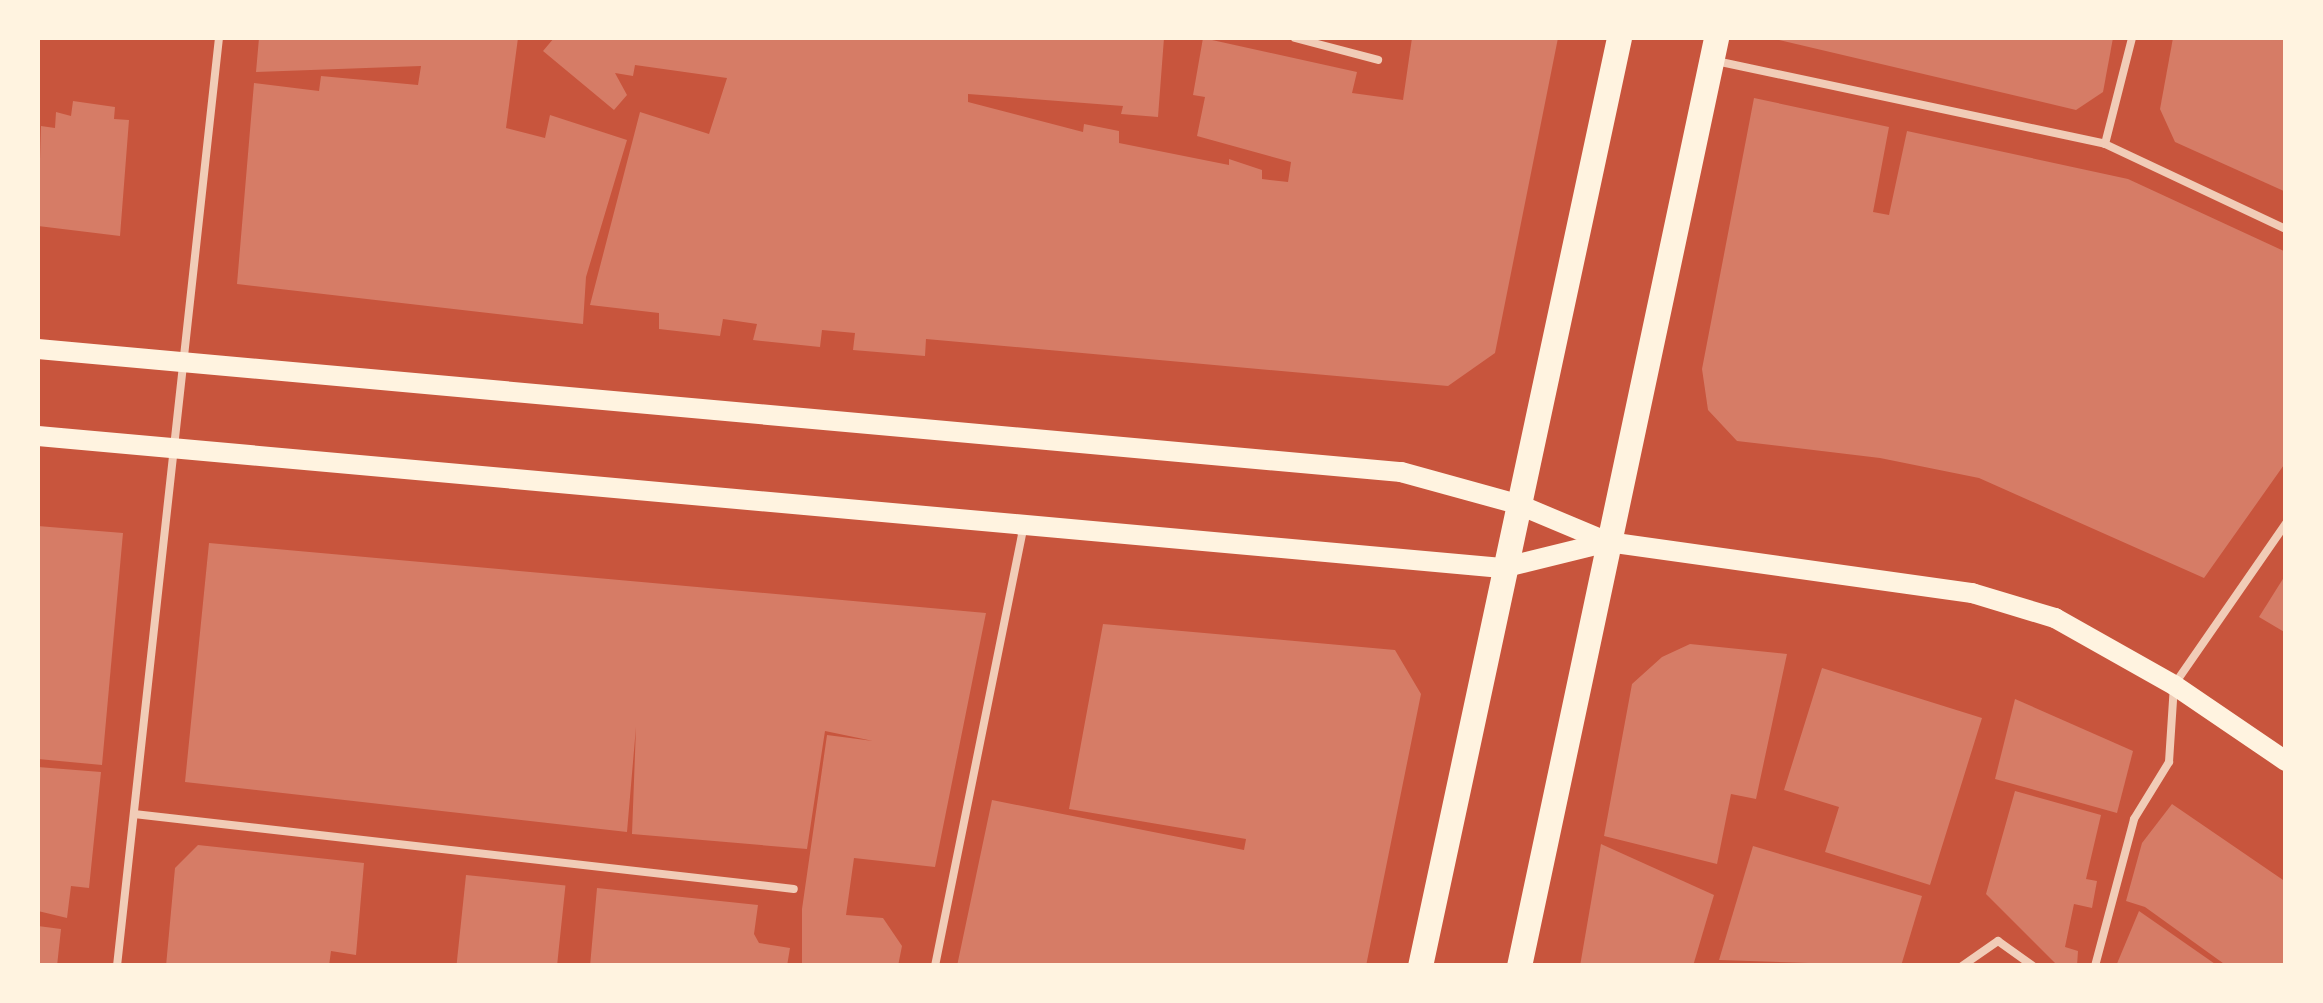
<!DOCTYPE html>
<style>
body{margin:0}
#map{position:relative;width:2323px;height:1003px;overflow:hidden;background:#c8553d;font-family:Karla,sans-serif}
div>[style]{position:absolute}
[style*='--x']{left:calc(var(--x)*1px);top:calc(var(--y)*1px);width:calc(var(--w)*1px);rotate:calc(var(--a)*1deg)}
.building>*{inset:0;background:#d67c66;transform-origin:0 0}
.service>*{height:8px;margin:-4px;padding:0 4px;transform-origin:4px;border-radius:4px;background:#f1ccb7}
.secondary>*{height:20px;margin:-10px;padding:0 10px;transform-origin:10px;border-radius:10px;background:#fff3e0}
.primary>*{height:25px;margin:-12.5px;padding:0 12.5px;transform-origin:12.5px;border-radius:12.5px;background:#fff3e0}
span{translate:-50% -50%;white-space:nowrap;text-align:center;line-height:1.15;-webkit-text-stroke:8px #fff3e0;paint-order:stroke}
.frame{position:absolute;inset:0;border:40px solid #fff3e0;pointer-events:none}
</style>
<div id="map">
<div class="building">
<i style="clip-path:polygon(259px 38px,518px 38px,506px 128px,545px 138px,550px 115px,627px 140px,586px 277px,583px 324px,237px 284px,254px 83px,319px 91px,321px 76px,418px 85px,421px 66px,256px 72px)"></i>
<i style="clip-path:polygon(554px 38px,1164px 38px,1158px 117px,1121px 114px,1123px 106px,968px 94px,968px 102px,1083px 132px,1084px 124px,1119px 131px,1119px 143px,1229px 165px,1229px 159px,1262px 170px,1262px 179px,1288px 182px,1291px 162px,1197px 136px,1205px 97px,1193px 95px,1203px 38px,1357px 72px,1352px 93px,1403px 100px,1412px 38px,1558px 38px,1495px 353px,1448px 386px,926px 339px,925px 356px,853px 350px,855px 333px,822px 330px,820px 347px,753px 340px,757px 324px,723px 319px,720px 336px,659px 329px,659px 313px,590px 305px,640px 112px,709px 134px,727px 78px,635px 65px,633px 76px,615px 73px,627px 95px,614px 110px,543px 51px)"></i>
<i style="clip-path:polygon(1771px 38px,2113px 38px,2103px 92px,2076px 110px)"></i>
<i style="clip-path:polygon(2173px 38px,2286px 38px,2286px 192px,2175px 142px,2160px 109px)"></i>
<i style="clip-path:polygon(1754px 98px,1889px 127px,1873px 212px,1889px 215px,1907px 131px,2128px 179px,2286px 252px,2286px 462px,2204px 578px,1979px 478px,1880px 458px,1737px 441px,1708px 410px,1702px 369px)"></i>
<i style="clip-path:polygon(73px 101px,115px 107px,114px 119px,129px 120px,120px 236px,38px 226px,41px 126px,55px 128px,56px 112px,71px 116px)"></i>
<i style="clip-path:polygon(38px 526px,123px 533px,102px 765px,38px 759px)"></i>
<i style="clip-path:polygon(209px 543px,986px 613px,935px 867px,854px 858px,846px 915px,883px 918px,902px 946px,898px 966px,802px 966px,802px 909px,827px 735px,873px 741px,825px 731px,807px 849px,632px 834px,636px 727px,627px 832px,185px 782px)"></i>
<i style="clip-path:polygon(2286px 574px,2286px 633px,2259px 617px)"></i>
<i style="clip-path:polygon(1103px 624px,1395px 650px,1421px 694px,1366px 966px,957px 966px,992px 800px,1244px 850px,1246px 839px,1069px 809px)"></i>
<i style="clip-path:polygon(1690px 644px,1787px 654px,1756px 799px,1731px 794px,1717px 864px,1604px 836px,1632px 684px,1662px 657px)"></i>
<i style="clip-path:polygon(1822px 668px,1982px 718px,1930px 885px,1825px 852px,1839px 807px,1784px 790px)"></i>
<i style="clip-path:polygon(2015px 699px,2133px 751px,2117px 813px,1995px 779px)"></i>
<i style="clip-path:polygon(38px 767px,101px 772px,89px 888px,71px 886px,67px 918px,38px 911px)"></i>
<i style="clip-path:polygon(2015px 791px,2101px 815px,2086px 879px,2097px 881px,2092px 908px,2074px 904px,2065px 947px,2078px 951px,2077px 966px,2058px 966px,1986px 894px)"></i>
<i style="clip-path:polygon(2172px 804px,2286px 882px,2286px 966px,2227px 966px,2145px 907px,2126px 901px,2142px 843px)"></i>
<i style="clip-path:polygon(1601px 844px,1714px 895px,1693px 966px,1580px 966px)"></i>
<i style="clip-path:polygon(198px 845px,364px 863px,356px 955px,331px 951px,329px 966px,166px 966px,175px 868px)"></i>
<i style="clip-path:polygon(1753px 846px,1922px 896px,1901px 966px,1719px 960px)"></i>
<i style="left:466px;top:875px;width:100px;height:91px;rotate:6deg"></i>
<i style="clip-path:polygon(597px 888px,758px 905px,754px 934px,759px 943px,790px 948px,787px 966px,590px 966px)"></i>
<i style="clip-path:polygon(2139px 911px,2218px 966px,2116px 966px)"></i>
<i style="clip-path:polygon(38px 926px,61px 929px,57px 966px,38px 966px)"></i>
</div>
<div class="service">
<i style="--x:1295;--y:38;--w:86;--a:14.8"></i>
<i style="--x:1716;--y:61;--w:398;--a:12"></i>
<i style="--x:2105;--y:144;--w:200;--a:25.2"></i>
<i style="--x:2105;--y:144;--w:109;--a:-75.7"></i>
<i style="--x:134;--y:814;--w:664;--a:6.48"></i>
<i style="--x:117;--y:966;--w:934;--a:-83.73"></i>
<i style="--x:935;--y:966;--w:447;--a:-78.6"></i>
<i style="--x:1962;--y:966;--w:44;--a:-34.8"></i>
<i style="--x:1998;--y:941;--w:43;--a:35.5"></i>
<i style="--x:2095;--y:966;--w:152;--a:-75.1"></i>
<i style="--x:2134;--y:819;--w:67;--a:-58.4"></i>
<i style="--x:2169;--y:762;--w:77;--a:-86.3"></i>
<i style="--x:2174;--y:685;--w:197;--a:-55.3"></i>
</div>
<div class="secondary">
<i style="--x:38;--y:349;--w:1369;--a:5.16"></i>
<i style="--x:1401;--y:472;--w:120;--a:15.4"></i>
<i style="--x:1517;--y:504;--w:99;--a:22.7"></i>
<i style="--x:1608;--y:542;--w:368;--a:8"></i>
<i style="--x:1972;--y:593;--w:87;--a:16.8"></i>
<i style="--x:2055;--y:618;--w:137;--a:29.4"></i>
<i style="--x:2174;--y:685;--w:135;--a:34.2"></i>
<i style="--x:38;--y:436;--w:1470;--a:5.15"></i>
<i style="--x:1502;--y:568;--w:109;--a:-13.8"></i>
</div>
<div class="primary">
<i style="--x:1420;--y:966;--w:949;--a:-77.9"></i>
<i style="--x:1519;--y:966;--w:949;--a:-78.01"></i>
</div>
<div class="frame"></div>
</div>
